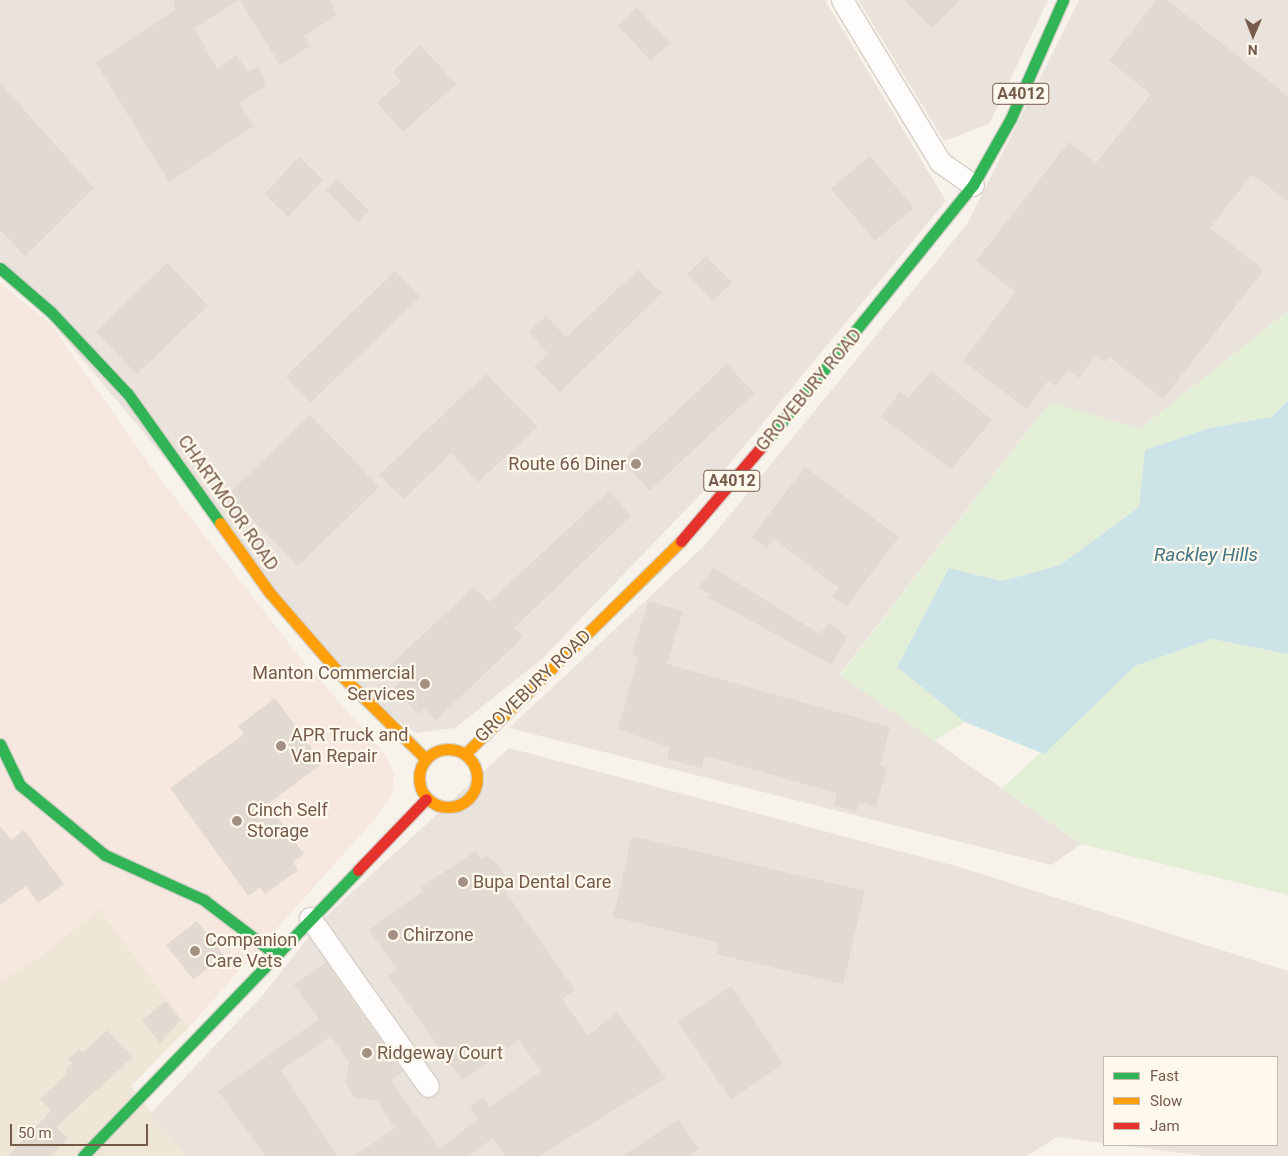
<!DOCTYPE html>
<style>
body{margin:0}
#map{position:relative;width:1288px;height:1156px;overflow:hidden;background:#f7f3eb;font-family:Roboto,sans-serif}
div>[style]{position:absolute}
[style*='--x']{left:calc(var(--x)*1px);top:calc(var(--y)*1px);width:calc(var(--w)*1px);rotate:calc(var(--a)*1deg)}
.residential>*{inset:0;background:#f0e6d8}
.commercial>*{inset:0;background:#f7e8df}
.industrial>*{inset:0;background:#eae3dc}
.green>*{inset:0;background:#e3eed6}
.water>*{inset:0;background:#cce4e8}
.building>*{inset:0;background:#e2d9d0;transform-origin:0 0}
.roads{filter:drop-shadow(1px 0 #d6d0c9) drop-shadow(-1px 0 #d6d0c9) drop-shadow(0 1px #d6d0c9) drop-shadow(0 -1px #d6d0c9)}
.street>*{height:21px;margin:-10.5px;padding:0 10.5px;transform-origin:10.5px;border-radius:10.5px;background:#fefdfc}
.fast>*{height:11px;margin:-5.5px;padding:0 5.5px;transform-origin:5.5px;border-radius:5.5px;background:#30b455}
.slow>*{height:11px;margin:-5.5px;padding:0 5.5px;transform-origin:5.5px;border-radius:5.5px;background:#ff9f0a}
.slow>.ring{margin:-5.5px;padding:0;box-sizing:content-box;background:none;border:11px solid #ff9f0a;border-radius:50%}
.jam>*{height:11px;margin:-5.5px;padding:0 5.5px;transform-origin:5.5px;border-radius:5.5px;background:#e5322d}
.dots>*{width:14px;height:14px;translate:-50% -50%;box-sizing:border-box;border:2px solid #fff8ec;border-radius:50%}
span{translate:-50% -50%;white-space:nowrap;text-align:center;line-height:1.15;-webkit-text-stroke:4.5px #fff8ec;paint-order:stroke}
.shield-label span{padding:1px 4px;background:#fff8ec;border:1px solid;border-radius:4px;-webkit-text-stroke-width:0}
.shield-label{font-size:16px;color:#765b4b;font-weight:700}
.street-label{font-size:18px;color:#765b4b}
.poi-label{font-size:18px;color:#765b4b}
.right{translate:-100% -50%;text-align:right}
.left{translate:0 -50%;text-align:left}
.water-label{font-size:19px;color:#417582;font-style:italic}
.legend{position:absolute;left:1103px;top:1056px;width:175px;height:90px;box-sizing:border-box;background:#fff8ec;border:1px solid #c8b9ac;margin:0;padding:6px 9px;list-style:none;font-size:15px;color:#765b4b}
.legend li{display:flex;align-items:center;gap:10px;height:25px}
.legend b{width:25px;border:1px solid #c8b9ac}
.north{position:absolute;left:1228px;top:10px;width:50px;height:50px;-webkit-text-stroke:4px #fff8ec;paint-order:stroke;rotate:181deg;font-size:14px;font-weight:700;line-height:20px;text-align:center;color:#765b4b}
.north::after{content:'';display:block;margin:auto;width:18px;height:22px;background:#765b4b;clip-path:polygon(50% 0,100% 100%,50% 72%,0 100%)}
.scale{position:absolute;left:10px;top:1124px;width:138px;height:22px;box-sizing:border-box;border:2px solid #765b4b;border-top:0;padding-left:6px;font-size:15px;line-height:18px;white-space:nowrap;color:#765b4b;-webkit-text-stroke:4px #fff8ec;paint-order:stroke}
</style>
<div id="map">
<div class="residential">
<i style="clip-path:polygon(99px 908px,189px 1027px,131px 1086px,187px 1156px,0 1156px,0 981px,39px 957px)"></i>
</div>
<div class="commercial">
<i style="clip-path:polygon(0 283px,51px 324px,152px 468px,302px 660px,385px 754px,394px 774px,392px 794px,375px 819px,189px 1027px,99px 908px,39px 957px,0 981px)"></i>
</div>
<div class="industrial">
<i style="clip-path:polygon(0 0,825px 0,946px 201px,726px 468px,541px 660px,455px 728px,416px 733px,365px 697px,0 261px)"></i>
<i style="clip-path:polygon(858px 0,1048px 0,989px 124px,944px 141px)"></i>
<i style="clip-path:polygon(1079px 0,1288px 0,1288px 311px,1140px 429px,1049px 403px,840px 674px,1081px 844px,1052px 865px,509px 728px,706px 544px,967px 224px)"></i>
<i style="clip-path:polygon(509px 748px,956px 866px,1288px 971px,1288px 1156px,1206px 1156px,1118px 1145px,1277px 1145px,1277px 1057px,1104px 1057px,1104px 1143px,1057px 1137px,1027px 1156px,187px 1156px,151px 1113px,261px 997px,323px 919px)"></i>
</div>
<div class="green">
<i style="clip-path:polygon(1288px 311px,1288px 399px,1272px 417px,1209px 428px,1145px 450px,1139px 507px,1060px 565px,1002px 581px,949px 568px,897px 667px,965px 722px,934px 741px,840px 675px,1050px 402px,1140px 429px)"></i>
<i style="clip-path:polygon(1212px 639px,1288px 654px,1288px 895px,1081px 844px,1002px 788px,1135px 666px)"></i>
</div>
<div class="water">
<i style="clip-path:polygon(1288px 400px,1288px 654px,1212px 639px,1135px 666px,1044px 754px,965px 722px,897px 667px,949px 568px,1002px 581px,1060px 565px,1139px 507px,1145px 450px,1209px 428px,1272px 417px)"></i>
</div>
<div class="building">
<i style="clip-path:polygon(174px 0,239px 0,194px 28px,217px 69px,236px 55px,248px 72px,258px 66px,266px 86px,239px 103px,254px 126px,169px 182px,96px 63px,175px 10px)"></i>
<i style="clip-path:polygon(240px 0,330px 0,337px 15px,304px 36px,310px 46px,280px 65px)"></i>
<i style="clip-path:polygon(904px 0,960px 0,932px 28px)"></i>
<i style="clip-path:polygon(1156px 0,1167px 0,1288px 96px,1288px 202px,1252px 174px,1210px 228px,1264px 270px,1163px 399px,1109px 357px,1105px 362px,1096px 355px,1079px 378px,1068px 370px,1056px 386px,1048px 381px,1027px 409px,963px 361px,1015px 292px,976px 261px,1069px 142px,1096px 163px,1151px 94px,1109px 61px)"></i>
<i style="left:637px;top:8px;width:48px;height:26px;rotate:47deg"></i>
<i style="clip-path:polygon(420px 45px,456px 84px,403px 132px,377px 103px,401px 81px,393px 72px)"></i>
<i style="clip-path:polygon(0 83px,94px 188px,25px 256px,0 230px)"></i>
<i style="left:870px;top:156px;width:68px;height:51px;rotate:50deg"></i>
<i style="left:299px;top:157px;width:33px;height:51px;rotate:43deg"></i>
<i style="left:337px;top:179px;width:45px;height:16px;rotate:45deg"></i>
<i style="left:706px;top:256px;width:37px;height:26px;rotate:46deg"></i>
<i style="left:167px;top:263px;width:59px;height:99px;rotate:46deg"></i>
<i style="clip-path:polygon(638px 270px,662px 293px,560px 392px,534px 367px,548px 354px,529px 331px,546px 316px,566px 337px)"></i>
<i style="left:395px;top:271px;width:36px;height:152px;rotate:46deg"></i>
<i style="left:727px;top:364px;width:40px;height:143px;rotate:47deg"></i>
<i style="clip-path:polygon(931px 371px,992px 420px,951px 469px,881px 417px,900px 392px,908px 398px)"></i>
<i style="clip-path:polygon(486px 374px,538px 427px,478px 482px,451px 453px,404px 499px,379px 475px)"></i>
<i style="left:310px;top:415px;width:100px;height:114px;rotate:46deg"></i>
<i style="clip-path:polygon(805px 467px,899px 537px,846px 607px,832px 596px,839px 588px,774px 539px,767px 548px,752px 537px)"></i>
<i style="clip-path:polygon(609px 491px,631px 516px,514px 628px,523px 637px,436px 720px,424px 709px,419px 714px,393px 689px,399px 684px,386px 669px,474px 587px,489px 602px)"></i>
<i style="clip-path:polygon(714px 568px,820px 634px,829px 622px,847px 637px,832px 665px,707px 597px,710px 594px,698px 587px)"></i>
<i style="clip-path:polygon(648px 601px,683px 611px,667px 664px,890px 727px,880px 766px,887px 768px,876px 807px,859px 802px,856px 812px,834px 805px,837px 793px,705px 756px,702px 768px,667px 759px,670px 748px,618px 729px,638px 657px,632px 655px)"></i>
<i style="clip-path:polygon(275px 698px,323px 763px,268px 804px,304px 854px,293px 862px,298px 870px,265px 894px,260px 888px,248px 896px,170px 788px,244px 734px,238px 726px)"></i>
<i style="clip-path:polygon(0 826px,11px 840px,24px 830px,64px 884px,38px 903px,26px 886px,0 905px)"></i>
<i style="clip-path:polygon(632px 836px,865px 891px,843px 984px,716px 954px,718px 942px,613px 917px)"></i>
<i style="clip-path:polygon(476px 851px,482px 859px,487px 855px,496px 863px,505px 875px,498px 881px,575px 990px,562px 999px,588px 1036px,617px 1012px,666px 1078px,539px 1156px,505px 1156px,493px 1138px,468px 1156px,354px 1156px,395px 1128px,376px 1100px,355px 1098px,345px 1082px,349px 1063px,331px 1036px,281px 1070px,337px 1156px,265px 1156px,218px 1091px,319px 1019px,294px 985px,326px 962px,403px 1072px,391px 1081px,440px 1149px,478px 1119px,470px 1107px,483px 1097px,490px 1107px,541px 1071px,519px 1040px,462px 1080px,388px 976px,397px 970px,369px 930px,423px 891px,421px 887px)"></i>
<i style="left:197px;top:921px;width:44px;height:39px;rotate:52deg"></i>
<i style="left:731px;top:986px;width:94px;height:64px;rotate:56deg"></i>
<i style="clip-path:polygon(166px 1001px,181px 1020px,160px 1043px,142px 1020px)"></i>
<i style="clip-path:polygon(107px 1030px,133px 1057px,56px 1127px,68px 1138px,51px 1156px,8px 1156px,51px 1111px,40px 1099px,68px 1073px,65px 1070px,72px 1063px,68px 1059px,79px 1049px,83px 1053px)"></i>
<i style="clip-path:polygon(678px 1119px,699px 1149px,689px 1156px,623px 1156px)"></i>
</div>
<div class="roads">
<div class="street">
<i style="--x:842;--y:0;--w:189;--a:58.8"></i>
<i style="--x:940;--y:162;--w:40;--a:34.9"></i>
<i style="--x:310;--y:918;--w:205;--a:54.9"></i>
</div>
<div class="fast">
<i style="--x:0;--y:268;--w:67;--a:40.8"></i>
<i style="--x:51;--y:312;--w:112;--a:46.8"></i>
<i style="--x:128;--y:394;--w:158;--a:54.5"></i>
<i style="--x:768;--y:439;--w:326;--a:-51.1"></i>
<i style="--x:973;--y:185;--w:77;--a:-60.4"></i>
<i style="--x:1011;--y:118;--w:129;--a:-66.2"></i>
<i style="--x:0;--y:744;--w:46;--a:64"></i>
<i style="--x:20;--y:785;--w:110;--a:39.5"></i>
<i style="--x:105;--y:855;--w:109;--a:24.4"></i>
<i style="--x:204;--y:900;--w:89;--a:37.3"></i>
<i style="--x:83;--y:1156;--w:397;--a:-46.1"></i>
</div>
<div class="slow">
<i style="--x:220;--y:523;--w:85;--a:54.6"></i>
<i style="--x:269;--y:592;--w:108;--a:49.1"></i>
<i style="--x:340;--y:674;--w:121;--a:44.7"></i>
<i class="ring" style="left:419px;top:749px;width:47px;height:47px"></i>
<i style="--x:465;--y:754;--w:303;--a:-44.6"></i>
</div>
<div class="jam">
<i style="--x:681;--y:541;--w:134;--a:-49.5"></i>
<i style="--x:358;--y:870;--w:98;--a:-46.2"></i>
</div>
</div>
<div class="dots">
<i style="left:636px;top:464px;background:#a39083"></i>
<i style="left:425px;top:684px;background:#a39083"></i>
<i style="left:281px;top:746px;background:#a39083"></i>
<i style="left:237px;top:821px;background:#a39083"></i>
<i style="left:463px;top:882px;background:#a39083"></i>
<i style="left:393px;top:935px;background:#a39083"></i>
<i style="left:195px;top:951px;background:#a39083"></i>
<i style="left:367px;top:1053px;background:#a39083"></i>
</div>
<div class="shield-label">
<span style="left:1021px;top:94px">A4012</span>
<span style="left:732px;top:481px">A4012</span>
</div>
<div class="street-label">
<span style="left:809px;top:390px;rotate:-50deg">GROVEBURY ROAD</span>
<span style="left:228px;top:503px;rotate:55deg">CHARTMOOR ROAD</span>
<span style="left:533px;top:686px;rotate:-44deg">GROVEBURY ROAD</span>
</div>
<div class="poi-label">
<span class="right" style="left:626px;top:464px">Route 66 Diner</span>
<span class="right" style="left:415px;top:684px">Manton Commercial<br>Services</span>
<span class="left" style="left:291px;top:746px">APR Truck and<br>Van Repair</span>
<span class="left" style="left:247px;top:821px">Cinch Self<br>Storage</span>
<span class="left" style="left:473px;top:882px">Bupa Dental Care</span>
<span class="left" style="left:403px;top:935px">Chirzone</span>
<span class="left" style="left:205px;top:951px">Companion<br>Care Vets</span>
<span class="left" style="left:377px;top:1053px">Ridgeway Court</span>
</div>
<div class="water-label">
<span style="left:1206px;top:555px">Rackley Hills</span>
</div>
<ul class="legend">
<li><b style="height:6px;background:#30b455"></b>Fast</li>
<li><b style="height:6px;background:#ff9f0a"></b>Slow</li>
<li><b style="height:6px;background:#e5322d"></b>Jam</li>
</ul>
<div class="north">N</div>
<div class="scale">50 m</div>
</div>
